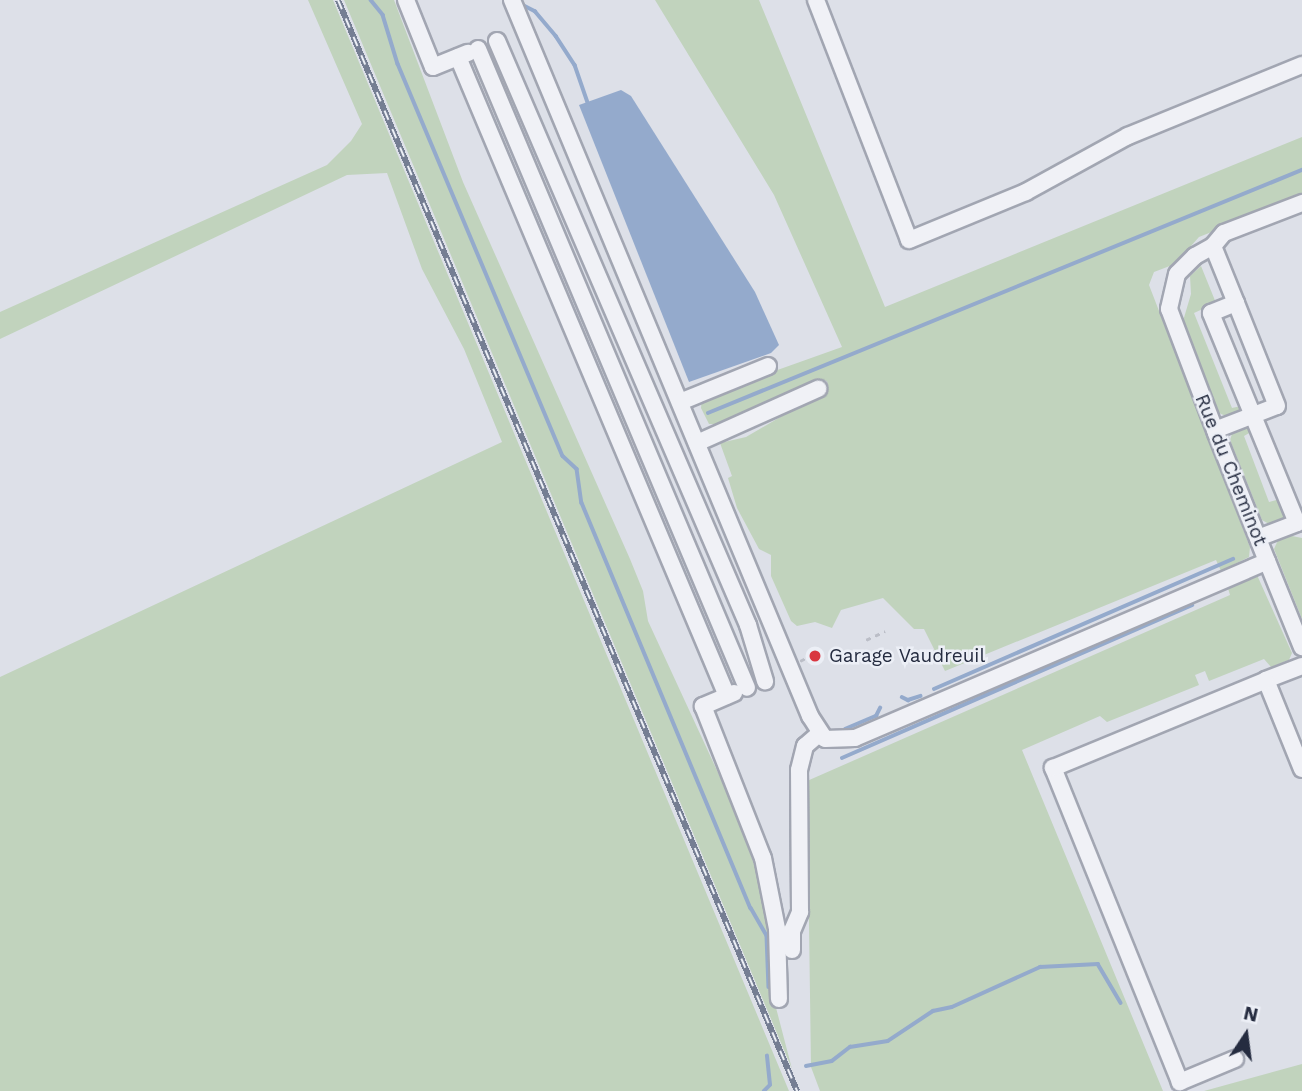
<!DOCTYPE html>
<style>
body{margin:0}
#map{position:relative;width:1302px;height:1091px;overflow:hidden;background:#dde0e8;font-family:"Work Sans",sans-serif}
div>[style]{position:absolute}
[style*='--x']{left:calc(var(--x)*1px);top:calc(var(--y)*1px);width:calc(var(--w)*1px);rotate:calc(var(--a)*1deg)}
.green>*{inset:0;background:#c1d3bd}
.water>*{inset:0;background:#94aacc}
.stream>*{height:3.5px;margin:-1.75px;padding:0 1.75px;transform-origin:1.75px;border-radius:1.75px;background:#94aacc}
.path>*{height:2.5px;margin-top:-1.25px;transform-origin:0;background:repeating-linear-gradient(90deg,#bbbec7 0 5px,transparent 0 10px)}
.roads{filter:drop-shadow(2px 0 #a2a6b2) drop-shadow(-2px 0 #a2a6b2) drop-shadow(0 2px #a2a6b2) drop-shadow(0 -2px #a2a6b2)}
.minor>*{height:16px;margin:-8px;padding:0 8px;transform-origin:8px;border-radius:8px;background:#f0f1f6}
.rail>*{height:6px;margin-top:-3px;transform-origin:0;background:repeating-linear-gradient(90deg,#eceff6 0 10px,#757e93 0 20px);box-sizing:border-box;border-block:2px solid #757e93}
.dots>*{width:19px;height:19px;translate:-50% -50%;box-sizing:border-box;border:4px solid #eceff6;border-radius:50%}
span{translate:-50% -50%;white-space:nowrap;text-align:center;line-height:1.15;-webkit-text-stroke:5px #eceff6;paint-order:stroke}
.street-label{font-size:19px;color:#252c40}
.poi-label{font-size:19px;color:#252c40}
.left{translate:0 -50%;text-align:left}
.north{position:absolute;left:1211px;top:1000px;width:70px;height:70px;-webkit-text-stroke:5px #eceff6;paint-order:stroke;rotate:13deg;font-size:19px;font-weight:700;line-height:28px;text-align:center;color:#252c40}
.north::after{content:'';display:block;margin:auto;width:24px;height:32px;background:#252c40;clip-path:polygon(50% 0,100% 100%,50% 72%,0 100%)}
</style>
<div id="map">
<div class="green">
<i style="clip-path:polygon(308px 0,333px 0,789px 1091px,0 1091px,0 677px,502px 442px,464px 349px,422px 269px,387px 173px,347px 175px,0 339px,0 312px,327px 165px,351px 141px,362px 124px)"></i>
<i style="clip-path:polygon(344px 0,394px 0,463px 182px,630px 559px,643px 591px,648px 621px,732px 803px,763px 889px,771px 922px,774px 1000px,792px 1069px)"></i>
<i style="clip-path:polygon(655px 0,759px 0,885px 307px,1302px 137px,1302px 196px,1199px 237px,1175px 264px,1154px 272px,1149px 285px,1250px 547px,1249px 557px,1221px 571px,1216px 560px,945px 671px,924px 629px,914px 629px,883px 598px,841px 610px,832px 628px,815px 622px,797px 626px,791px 621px,771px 576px,771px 555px,759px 549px,737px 508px,728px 478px,732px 476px,720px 443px,746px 437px,828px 389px,827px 381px,822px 380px,716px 424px,709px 424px,701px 408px,702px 397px,842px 347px,774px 195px)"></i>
<i style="clip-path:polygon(1201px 266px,1216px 303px,1194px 313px,1232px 408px,1241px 406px,1243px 411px,1228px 417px,1219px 413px,1183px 321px,1191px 294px,1190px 276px)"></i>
<i style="clip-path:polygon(1250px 425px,1251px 432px,1244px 436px,1269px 502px,1280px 499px,1285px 513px,1282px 520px,1269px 524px,1262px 520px,1230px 440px,1233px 431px)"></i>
<i style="clip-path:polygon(1292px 536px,1302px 538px,1302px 619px,1274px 549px,1278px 540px)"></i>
<i style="clip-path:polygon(1257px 575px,1292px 653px,1289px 660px,1271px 667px,1264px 659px,1209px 681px,1205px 671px,1195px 675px,1199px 685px,1107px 722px,1100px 716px,1022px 750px,1163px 1091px,820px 1091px,811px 1067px,807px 781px,1230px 595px,1227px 585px)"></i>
<i style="clip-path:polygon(1302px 1064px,1302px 1091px,1204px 1091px)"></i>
</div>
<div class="water">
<i style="clip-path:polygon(621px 90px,631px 96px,755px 292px,779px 345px,771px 353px,689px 382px,579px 105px)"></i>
</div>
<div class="stream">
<i style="--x:371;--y:0;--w:19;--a:51"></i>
<i style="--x:383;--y:15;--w:51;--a:73"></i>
<i style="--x:398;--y:64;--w:425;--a:67.2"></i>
<i style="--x:563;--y:456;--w:19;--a:43"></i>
<i style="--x:521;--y:4;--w:16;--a:27"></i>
<i style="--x:535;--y:11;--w:33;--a:50"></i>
<i style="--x:556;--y:36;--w:35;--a:57"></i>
<i style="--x:575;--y:65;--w:39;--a:71"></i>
<i style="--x:708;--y:413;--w:642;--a:-22.25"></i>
<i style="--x:577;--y:469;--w:34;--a:82"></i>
<i style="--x:582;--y:503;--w:439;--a:67.4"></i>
<i style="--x:751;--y:908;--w:32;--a:60"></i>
<i style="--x:767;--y:936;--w:51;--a:87.8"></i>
<i style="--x:934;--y:689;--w:326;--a:-23.5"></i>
<i style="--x:902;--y:697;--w:7;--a:27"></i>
<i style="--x:908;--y:700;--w:13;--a:-18"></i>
<i style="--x:845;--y:729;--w:34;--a:-23"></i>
<i style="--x:876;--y:716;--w:9;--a:-63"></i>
<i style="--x:842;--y:758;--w:382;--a:-23.6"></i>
<i style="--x:806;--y:1066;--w:26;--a:-11"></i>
<i style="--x:832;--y:1061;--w:23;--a:-38"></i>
<i style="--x:850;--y:1047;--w:38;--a:-9"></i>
<i style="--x:888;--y:1041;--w:54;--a:-33.7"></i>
<i style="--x:933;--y:1011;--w:19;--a:-12"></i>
<i style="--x:952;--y:1007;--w:97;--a:-24.4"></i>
<i style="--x:1040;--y:967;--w:58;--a:-3"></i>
<i style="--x:1098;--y:964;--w:45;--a:59.5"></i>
<i style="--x:764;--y:1091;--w:8;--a:-45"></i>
<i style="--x:770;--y:1085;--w:29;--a:-96"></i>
</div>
<div class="path">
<i style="--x:866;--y:640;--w:21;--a:-25"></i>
<i style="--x:800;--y:661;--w:11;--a:-27"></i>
</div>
<div class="roads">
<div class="minor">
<i style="--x:406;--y:0;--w:72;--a:68.1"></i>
<i style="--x:433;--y:67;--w:38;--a:-22"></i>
<i style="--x:512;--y:0;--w:776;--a:67.4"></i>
<i style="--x:810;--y:716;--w:27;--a:57"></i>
<i style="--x:825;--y:739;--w:30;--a:-2"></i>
<i style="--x:855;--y:738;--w:448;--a:-23.2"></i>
<i style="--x:816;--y:0;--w:257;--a:68.8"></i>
<i style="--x:909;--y:240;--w:126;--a:-22.3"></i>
<i style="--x:1026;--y:192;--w:116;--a:-28.8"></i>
<i style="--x:1128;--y:136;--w:188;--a:-22.2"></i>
<i style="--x:497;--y:41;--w:636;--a:66.74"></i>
<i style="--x:748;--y:625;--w:59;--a:73.1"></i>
<i style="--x:478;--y:49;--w:693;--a:67.17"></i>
<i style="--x:458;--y:57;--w:693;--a:67.17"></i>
<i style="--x:1213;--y:246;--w:17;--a:-50"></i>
<i style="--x:1224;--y:233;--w:84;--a:-21"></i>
<i style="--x:680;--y:402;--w:95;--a:-22.2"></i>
<i style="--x:1215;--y:430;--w:66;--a:-21.2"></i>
<i style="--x:1277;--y:406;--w:111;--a:-111.7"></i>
<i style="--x:697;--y:443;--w:133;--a:-24.1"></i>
<i style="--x:1258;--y:538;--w:42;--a:-21"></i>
<i style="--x:1297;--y:523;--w:227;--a:-112.3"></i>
<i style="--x:1211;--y:313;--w:27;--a:-22"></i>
<i style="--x:1236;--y:303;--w:61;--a:-112"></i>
<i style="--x:1213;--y:246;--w:21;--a:151"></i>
<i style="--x:1195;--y:256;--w:25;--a:135"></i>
<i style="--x:1177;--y:274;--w:36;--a:103"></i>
<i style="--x:1169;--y:309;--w:133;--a:69.2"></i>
<i style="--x:1216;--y:433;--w:138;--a:68.3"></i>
<i style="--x:1267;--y:561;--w:93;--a:67.9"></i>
<i style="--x:1302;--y:666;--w:39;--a:159"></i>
<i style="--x:1266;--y:680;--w:96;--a:68"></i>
<i style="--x:734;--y:693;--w:34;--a:157"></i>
<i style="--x:703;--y:706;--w:163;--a:68.5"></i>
<i style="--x:763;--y:858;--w:72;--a:78.8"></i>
<i style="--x:777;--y:929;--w:70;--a:88.4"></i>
<i style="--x:792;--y:950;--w:19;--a:-90"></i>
<i style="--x:792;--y:931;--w:21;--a:-67"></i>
<i style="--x:800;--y:912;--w:142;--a:-90.4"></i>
<i style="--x:799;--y:770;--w:25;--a:-76"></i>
<i style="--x:805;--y:746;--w:18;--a:-41"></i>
<i style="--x:1235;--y:1059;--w:60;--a:157.3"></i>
<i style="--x:1180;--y:1082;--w:339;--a:-112"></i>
<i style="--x:1053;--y:768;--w:230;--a:-22.4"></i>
</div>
</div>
<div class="rail">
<i style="--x:338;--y:0;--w:1184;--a:67.18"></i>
</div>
<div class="dots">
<i style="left:815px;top:656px;background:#d93640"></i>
</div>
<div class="street-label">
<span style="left:1231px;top:470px;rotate:68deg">Rue du Cheminot</span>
</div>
<div class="poi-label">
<span class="left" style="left:829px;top:656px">Garage Vaudreuil</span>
</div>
<div class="north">N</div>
</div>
